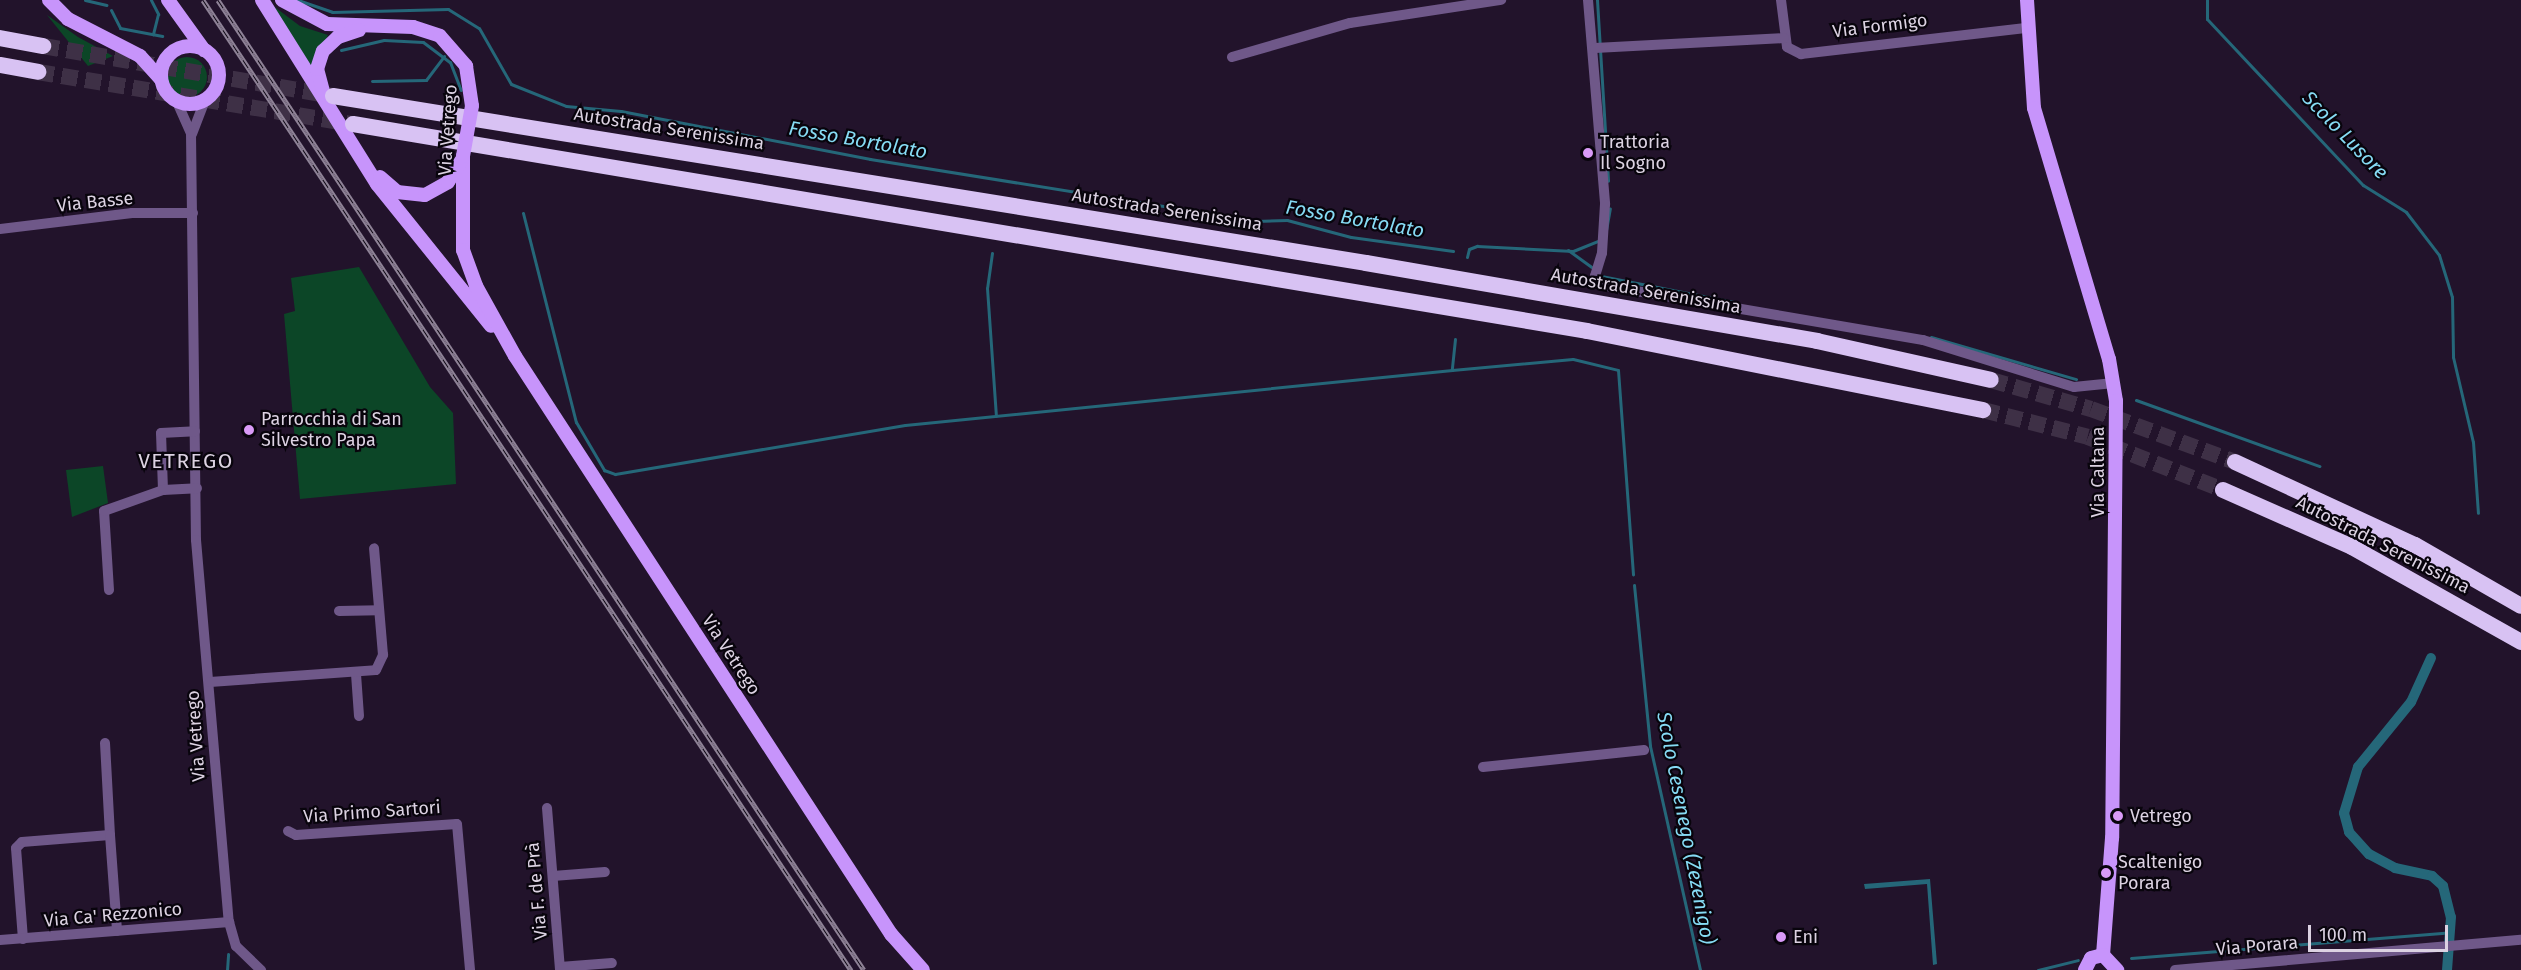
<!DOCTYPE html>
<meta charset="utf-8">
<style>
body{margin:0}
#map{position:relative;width:2521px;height:970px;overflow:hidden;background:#22132b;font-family:"Fira Sans",sans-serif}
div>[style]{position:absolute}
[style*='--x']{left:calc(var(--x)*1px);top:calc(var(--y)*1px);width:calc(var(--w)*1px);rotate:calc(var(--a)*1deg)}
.green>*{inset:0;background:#0c4627}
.round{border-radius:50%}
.water>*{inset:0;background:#256779}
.stream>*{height:3px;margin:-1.5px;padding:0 1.5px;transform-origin:1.5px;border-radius:1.5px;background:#256779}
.canal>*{height:10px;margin:-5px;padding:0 5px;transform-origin:5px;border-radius:5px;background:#256779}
.highway-tunnel>*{height:16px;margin-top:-8px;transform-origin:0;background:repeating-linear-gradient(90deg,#3e3046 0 16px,transparent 0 24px)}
.minor>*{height:10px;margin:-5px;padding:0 5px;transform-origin:5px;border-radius:5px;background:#6f5889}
.major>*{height:14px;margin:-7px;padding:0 7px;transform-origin:7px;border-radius:7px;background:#c794fb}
.major>.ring{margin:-7px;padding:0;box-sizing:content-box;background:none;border:14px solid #c794fb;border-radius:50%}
.highway>*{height:16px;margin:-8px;padding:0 8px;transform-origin:8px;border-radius:8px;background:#d8c2f3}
.rail>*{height:5px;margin-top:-2.5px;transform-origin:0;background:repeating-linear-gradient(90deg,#08040c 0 9px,#8e8296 0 18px);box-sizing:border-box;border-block:2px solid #8e8296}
.major-bridge>*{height:14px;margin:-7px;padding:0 7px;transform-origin:7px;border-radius:7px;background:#c794fb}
.dots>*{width:16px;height:16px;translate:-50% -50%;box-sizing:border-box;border:3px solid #08040c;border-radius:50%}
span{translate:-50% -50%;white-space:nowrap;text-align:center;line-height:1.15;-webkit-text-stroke:4.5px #08040c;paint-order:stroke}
.street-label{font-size:18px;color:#dcd2e2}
.poi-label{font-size:18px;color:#dcd2e2}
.left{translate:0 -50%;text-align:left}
.water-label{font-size:20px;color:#86dbf4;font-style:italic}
.quarter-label{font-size:21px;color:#dcd2e2;letter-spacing:1.5px}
.scale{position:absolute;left:2308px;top:925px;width:140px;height:27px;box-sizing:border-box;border:3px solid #dcd2e2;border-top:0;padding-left:8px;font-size:18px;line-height:21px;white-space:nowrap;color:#dcd2e2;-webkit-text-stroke:4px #08040c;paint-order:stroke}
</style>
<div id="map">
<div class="green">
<i style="clip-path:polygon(272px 5px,300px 26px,328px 35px,312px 70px)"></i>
<i style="clip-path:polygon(47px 15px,78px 37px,113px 56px,88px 66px)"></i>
<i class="round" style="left:167px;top:57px;width:40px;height:40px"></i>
<i style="clip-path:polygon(359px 267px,430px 387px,453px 413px,456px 484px,300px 499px,284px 314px,295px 311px,291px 278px)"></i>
<i style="clip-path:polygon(103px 466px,108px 503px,72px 517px,66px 470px)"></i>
</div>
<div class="water">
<i style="clip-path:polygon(1930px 879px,1937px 964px,1933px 965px,1927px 884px,1865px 889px,1864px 884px)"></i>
</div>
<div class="stream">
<i style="--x:85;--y:0;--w:22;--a:13"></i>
<i style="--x:151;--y:0;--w:16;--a:63"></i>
<i style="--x:158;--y:14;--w:21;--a:104"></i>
<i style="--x:298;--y:0;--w:36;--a:19"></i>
<i style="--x:332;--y:12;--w:116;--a:-1.5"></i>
<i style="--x:448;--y:9;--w:36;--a:32"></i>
<i style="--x:479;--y:28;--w:64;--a:60.3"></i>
<i style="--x:511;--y:84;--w:59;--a:21.8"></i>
<i style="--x:566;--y:106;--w:55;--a:5.2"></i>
<i style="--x:621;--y:111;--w:254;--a:10.9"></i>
<i style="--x:870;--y:159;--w:390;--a:9.1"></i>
<i style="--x:1255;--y:221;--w:32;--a:-2"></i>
<i style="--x:1287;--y:220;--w:66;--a:14.9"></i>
<i style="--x:1351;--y:237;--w:103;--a:7.8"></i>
<i style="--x:1597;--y:0;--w:181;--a:86.5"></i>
<i style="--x:2207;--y:0;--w:19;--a:90"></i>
<i style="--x:2207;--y:19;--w:228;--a:46.8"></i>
<i style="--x:2363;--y:185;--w:51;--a:32.1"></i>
<i style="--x:2406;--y:212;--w:54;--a:52.5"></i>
<i style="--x:2439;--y:255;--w:44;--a:72.8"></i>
<i style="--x:2452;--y:297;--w:60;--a:89"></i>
<i style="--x:2453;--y:357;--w:87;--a:76.8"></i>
<i style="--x:2473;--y:442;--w:71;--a:86"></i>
<i style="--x:111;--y:10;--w:20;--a:63"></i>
<i style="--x:120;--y:28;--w:43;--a:10.8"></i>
<i style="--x:341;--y:50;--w:44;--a:-13.1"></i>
<i style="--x:384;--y:40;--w:39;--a:3"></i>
<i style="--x:423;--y:42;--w:34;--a:37"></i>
<i style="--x:450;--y:62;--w:30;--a:69"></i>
<i style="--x:372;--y:81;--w:54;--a:-1.1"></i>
<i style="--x:426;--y:80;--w:30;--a:-53"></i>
<i style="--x:523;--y:213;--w:216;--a:75.8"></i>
<i style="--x:576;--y:422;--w:56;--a:59.7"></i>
<i style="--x:604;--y:470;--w:12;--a:20"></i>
<i style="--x:615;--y:474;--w:294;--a:-9.6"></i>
<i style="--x:905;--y:425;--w:550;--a:-5.74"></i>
<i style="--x:1605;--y:236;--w:28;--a:-80"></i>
<i style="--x:1568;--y:250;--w:29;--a:36"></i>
<i style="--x:992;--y:253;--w:35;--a:98"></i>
<i style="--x:987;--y:288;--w:128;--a:86"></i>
<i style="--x:1467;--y:257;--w:8;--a:-76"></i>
<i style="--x:1469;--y:249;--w:9;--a:-21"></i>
<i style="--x:1477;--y:246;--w:96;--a:3"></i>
<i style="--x:1573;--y:251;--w:29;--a:-22"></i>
<i style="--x:1601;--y:276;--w:135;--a:11.1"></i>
<i style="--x:1931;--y:337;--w:151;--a:16.2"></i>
<i style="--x:1455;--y:339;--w:31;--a:96"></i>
<i style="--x:1452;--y:370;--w:121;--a:-5.2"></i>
<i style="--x:1573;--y:359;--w:46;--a:13.7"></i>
<i style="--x:1618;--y:370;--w:205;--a:85.8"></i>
<i style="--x:2136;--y:400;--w:195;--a:19.8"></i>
<i style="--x:1634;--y:585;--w:162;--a:84.3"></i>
<i style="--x:1650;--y:746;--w:230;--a:77.4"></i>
<i style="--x:2131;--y:958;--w:321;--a:-4.6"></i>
<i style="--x:227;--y:970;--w:16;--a:-86"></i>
<i style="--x:2038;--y:970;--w:41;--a:-14"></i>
</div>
<div class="canal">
<i style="--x:2431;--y:658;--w:48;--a:114.4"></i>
<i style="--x:2411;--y:702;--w:84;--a:129.2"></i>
<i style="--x:2358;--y:767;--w:48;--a:106.9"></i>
<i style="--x:2344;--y:813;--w:20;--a:75"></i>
<i style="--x:2349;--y:832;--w:30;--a:48"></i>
<i style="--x:2369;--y:854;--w:30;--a:28"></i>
<i style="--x:2395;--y:868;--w:38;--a:12"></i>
<i style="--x:2432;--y:876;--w:15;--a:42"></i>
<i style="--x:2443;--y:886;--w:32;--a:76"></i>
<i style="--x:2451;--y:917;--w:53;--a:94.3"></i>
</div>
<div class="highway-tunnel">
<i style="--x:43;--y:46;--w:293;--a:9.8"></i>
<i style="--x:38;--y:72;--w:317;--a:9.4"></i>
<i style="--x:1991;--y:380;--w:104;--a:16.2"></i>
<i style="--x:2091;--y:409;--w:153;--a:20.2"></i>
<i style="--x:1983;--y:410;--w:108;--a:14.4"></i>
<i style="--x:2088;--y:437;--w:145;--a:21.4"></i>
</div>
<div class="minor">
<i style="--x:1588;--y:0;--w:205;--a:85.2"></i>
<i style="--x:1605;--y:204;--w:49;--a:93.5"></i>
<i style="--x:1602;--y:253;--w:24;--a:107"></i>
<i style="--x:1595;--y:276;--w:11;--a:56"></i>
<i style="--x:1601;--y:285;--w:327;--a:9.7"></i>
<i style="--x:1923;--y:340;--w:158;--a:17.3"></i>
<i style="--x:2074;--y:387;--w:40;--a:-5.7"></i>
<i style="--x:1781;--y:0;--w:47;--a:82.7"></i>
<i style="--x:1787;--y:47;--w:16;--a:27"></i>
<i style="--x:1801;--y:54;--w:226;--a:-6.6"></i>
<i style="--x:1595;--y:48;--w:189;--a:-3"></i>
<i style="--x:1232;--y:57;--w:123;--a:-16.1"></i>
<i style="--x:1350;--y:23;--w:153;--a:-8.7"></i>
<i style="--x:177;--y:102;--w:35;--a:66"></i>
<i style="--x:191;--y:134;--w:406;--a:89.3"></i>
<i style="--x:196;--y:540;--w:383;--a:85.1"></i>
<i style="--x:229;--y:922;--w:25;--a:74"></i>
<i style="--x:236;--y:946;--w:35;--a:44"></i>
<i style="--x:192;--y:134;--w:36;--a:-69"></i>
<i style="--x:0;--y:229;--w:133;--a:-6.9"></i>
<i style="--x:132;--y:213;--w:61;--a:0"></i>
<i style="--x:163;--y:490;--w:57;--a:-92"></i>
<i style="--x:161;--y:433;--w:34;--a:-3"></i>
<i style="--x:109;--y:590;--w:79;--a:-93.6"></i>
<i style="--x:104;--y:511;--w:63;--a:-19.6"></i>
<i style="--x:163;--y:490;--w:34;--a:-3"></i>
<i style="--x:339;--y:611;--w:39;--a:-1"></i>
<i style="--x:356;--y:674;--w:42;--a:85.9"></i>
<i style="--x:210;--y:682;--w:166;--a:-4.1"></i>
<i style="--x:376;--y:670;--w:17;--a:-65"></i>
<i style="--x:383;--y:655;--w:107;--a:-94.8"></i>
<i style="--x:105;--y:743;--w:92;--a:86.9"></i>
<i style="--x:1483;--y:767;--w:162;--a:-6"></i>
<i style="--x:547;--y:808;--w:163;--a:85.4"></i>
<i style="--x:288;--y:831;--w:9;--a:27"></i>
<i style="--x:296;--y:835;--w:161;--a:-3.9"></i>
<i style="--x:457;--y:824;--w:147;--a:84.9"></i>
<i style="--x:553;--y:876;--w:52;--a:-4.4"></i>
<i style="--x:23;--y:939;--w:91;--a:-94.4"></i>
<i style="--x:16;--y:848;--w:8;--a:-45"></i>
<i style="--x:22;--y:842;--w:88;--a:-4.5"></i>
<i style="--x:110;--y:835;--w:96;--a:85.8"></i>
<i style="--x:0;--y:940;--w:230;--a:-4.5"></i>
<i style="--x:560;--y:967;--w:52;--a:-4.4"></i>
<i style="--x:2175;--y:970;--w:347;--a:-5"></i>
</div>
<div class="major">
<i style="--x:49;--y:0;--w:27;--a:45"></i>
<i style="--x:68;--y:19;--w:81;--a:27.2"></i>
<i style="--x:140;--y:56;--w:30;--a:48"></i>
<i style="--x:168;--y:0;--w:62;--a:54.2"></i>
<i style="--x:262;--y:0;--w:217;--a:58"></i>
<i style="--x:377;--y:184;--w:182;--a:51.2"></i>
<i style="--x:282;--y:0;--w:51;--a:28.1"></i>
<i style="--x:327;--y:24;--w:86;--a:2"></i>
<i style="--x:413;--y:27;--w:28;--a:18"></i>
<i style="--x:440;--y:36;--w:40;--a:49"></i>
<i style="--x:466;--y:66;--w:40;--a:81.5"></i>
<i style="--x:2027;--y:0;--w:108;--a:86.3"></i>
<i style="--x:2034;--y:108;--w:262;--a:73.4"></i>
<i style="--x:2109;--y:359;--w:43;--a:80.5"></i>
<i style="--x:2116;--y:401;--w:437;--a:90.5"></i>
<i style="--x:2112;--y:838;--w:117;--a:94.4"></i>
<i class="ring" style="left:161px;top:46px;width:44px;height:44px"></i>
<i style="--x:324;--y:95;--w:27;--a:-105"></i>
<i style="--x:317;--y:69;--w:19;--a:-72"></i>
<i style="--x:323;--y:51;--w:21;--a:-43"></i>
<i style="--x:338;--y:37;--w:22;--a:-18"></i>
<i style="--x:463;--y:156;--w:94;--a:90"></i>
<i style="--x:463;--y:250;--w:38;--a:70"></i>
<i style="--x:476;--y:286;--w:80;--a:60.9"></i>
<i style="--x:515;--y:356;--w:690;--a:56.96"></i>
<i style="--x:891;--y:934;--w:48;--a:48.4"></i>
<i style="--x:380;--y:177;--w:23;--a:41"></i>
<i style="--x:397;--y:192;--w:28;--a:6"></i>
<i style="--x:425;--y:195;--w:26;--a:-29"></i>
<i style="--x:448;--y:182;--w:25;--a:-58"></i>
<i style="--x:2085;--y:970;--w:13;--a:-63"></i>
<i style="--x:2091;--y:958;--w:12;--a:-14"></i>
<i style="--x:2103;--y:955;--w:21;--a:47"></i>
</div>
<div class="highway">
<i style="--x:0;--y:38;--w:44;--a:10.5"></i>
<i style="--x:0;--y:65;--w:39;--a:10"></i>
<i style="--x:333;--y:96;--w:1046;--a:9.18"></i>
<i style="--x:1366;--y:263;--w:458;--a:9.8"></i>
<i style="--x:1817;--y:341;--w:178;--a:12.6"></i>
<i style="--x:353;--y:124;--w:1251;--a:9.52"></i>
<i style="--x:1587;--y:331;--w:404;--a:11.3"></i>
<i style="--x:2235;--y:462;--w:198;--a:24.8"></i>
<i style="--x:2415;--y:545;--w:122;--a:29.9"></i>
<i style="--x:2223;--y:490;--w:141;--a:23.8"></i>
<i style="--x:2352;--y:547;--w:194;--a:29.3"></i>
</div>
<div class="rail">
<i style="--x:203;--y:0;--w:1167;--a:56.26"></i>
<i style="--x:218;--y:0;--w:1165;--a:56.34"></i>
</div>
<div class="major-bridge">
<i style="--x:463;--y:156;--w:51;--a:-79.8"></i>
</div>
<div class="dots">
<i style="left:1588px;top:153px;background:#d99af7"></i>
<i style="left:249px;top:430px;background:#d99af7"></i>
<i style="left:2118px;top:816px;background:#d99af7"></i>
<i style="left:2106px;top:873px;background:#d99af7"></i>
<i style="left:1781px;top:937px;background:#d99af7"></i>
</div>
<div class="street-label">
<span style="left:1880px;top:26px;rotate:-7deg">Via Formigo</span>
<span style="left:669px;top:129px;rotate:9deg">Autostrada Serenissima</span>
<span style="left:448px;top:130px;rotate:-86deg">Via Vetrego</span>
<span style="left:95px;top:202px;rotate:-6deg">Via Basse</span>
<span style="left:1167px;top:210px;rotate:9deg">Autostrada Serenissima</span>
<span style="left:1646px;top:291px;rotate:10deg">Autostrada Serenissima</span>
<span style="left:2098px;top:472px;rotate:-90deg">Via Caltana</span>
<span style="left:2383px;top:545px;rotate:27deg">Autostrada Serenissima</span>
<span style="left:731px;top:655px;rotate:57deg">Via Vetrego</span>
<span style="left:196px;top:736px;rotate:-94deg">Via Vetrego</span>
<span style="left:372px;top:812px;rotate:-4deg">Via Primo Sartori</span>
<span style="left:537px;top:891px;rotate:-95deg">Via F. de Prà</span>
<span style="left:113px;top:915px;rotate:-5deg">Via Ca' Rezzonico</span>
<span style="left:2257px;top:946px;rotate:-5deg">Via Porara</span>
</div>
<div class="poi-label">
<span class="left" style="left:1600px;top:153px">Trattoria<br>Il Sogno</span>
<span class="left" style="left:261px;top:430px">Parrocchia di San<br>Silvestro Papa</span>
<span class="left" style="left:2130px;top:816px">Vetrego</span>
<span class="left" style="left:2118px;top:873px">Scaltenigo<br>Porara</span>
<span class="left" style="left:1793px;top:937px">Eni</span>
</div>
<div class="water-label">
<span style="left:2345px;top:135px;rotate:46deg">Scolo Lusore</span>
<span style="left:858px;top:140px;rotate:10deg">Fosso Bortolato</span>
<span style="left:1355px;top:219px;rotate:10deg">Fosso Bortolato</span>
<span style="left:1686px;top:828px;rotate:79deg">Scolo Cesenego (Zezenigo)</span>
</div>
<div class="quarter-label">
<span style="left:186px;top:461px">VETREGO</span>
</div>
<div class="scale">100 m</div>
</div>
